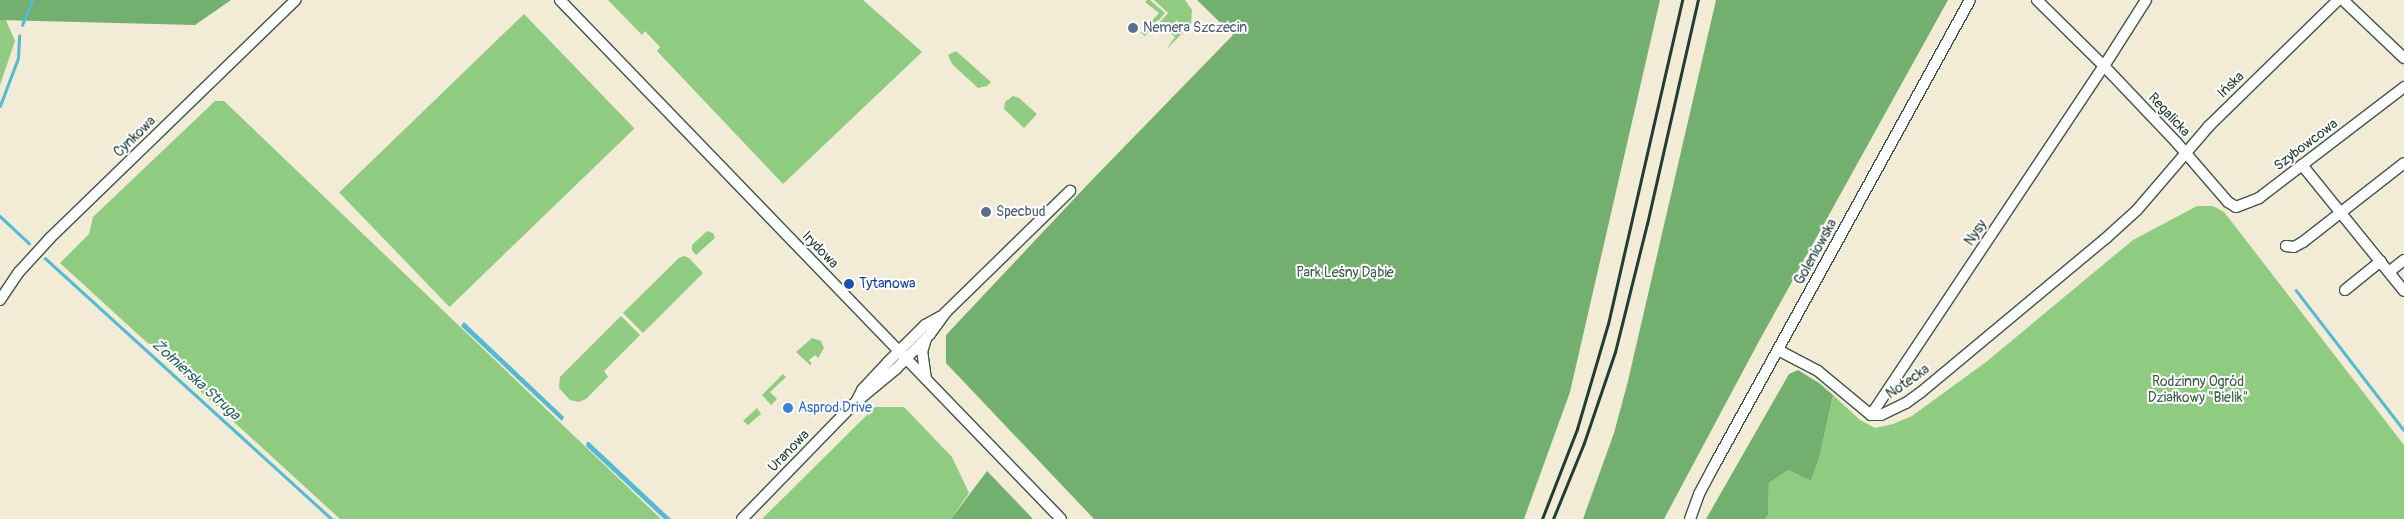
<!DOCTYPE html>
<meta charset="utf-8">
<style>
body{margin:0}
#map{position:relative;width:2404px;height:519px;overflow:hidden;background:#f2ebd5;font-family:Pangolin,sans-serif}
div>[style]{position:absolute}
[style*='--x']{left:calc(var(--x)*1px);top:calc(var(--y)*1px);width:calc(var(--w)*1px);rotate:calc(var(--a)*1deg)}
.green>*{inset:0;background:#8fcb80;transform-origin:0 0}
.forest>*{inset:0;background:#73af6e}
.water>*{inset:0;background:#53bad1}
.stream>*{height:2.5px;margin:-1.25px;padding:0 1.25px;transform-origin:1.25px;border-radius:1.25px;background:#53bad1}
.roads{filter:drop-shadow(1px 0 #3f574c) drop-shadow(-1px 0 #3f574c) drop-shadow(0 1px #3f574c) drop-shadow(0 -1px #3f574c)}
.minor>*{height:10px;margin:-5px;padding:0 5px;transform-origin:5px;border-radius:5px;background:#fff}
.rail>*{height:2.5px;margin:-1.25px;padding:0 1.25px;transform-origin:1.25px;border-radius:1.25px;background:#1f3d34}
.dots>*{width:14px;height:14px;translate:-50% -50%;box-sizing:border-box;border:2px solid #fff;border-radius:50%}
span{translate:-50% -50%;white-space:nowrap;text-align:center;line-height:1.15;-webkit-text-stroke:4px #fff;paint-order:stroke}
.service-label{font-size:14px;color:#4e5e75}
.left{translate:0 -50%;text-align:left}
.street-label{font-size:14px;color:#1f3d34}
.park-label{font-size:14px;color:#3b6047}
.transit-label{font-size:14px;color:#164399}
.shop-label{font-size:14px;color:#366cbe}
.water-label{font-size:15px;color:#2f6263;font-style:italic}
</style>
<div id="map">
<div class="green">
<i style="clip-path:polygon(608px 0,863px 0,922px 52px,783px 184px,657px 51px,660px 47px,645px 31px,642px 35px)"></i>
<i style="clip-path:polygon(1147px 0,1150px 0,1165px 13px,1145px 36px,1141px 33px,1159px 13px,1145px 2px)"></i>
<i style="clip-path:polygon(1154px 0,1185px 0,1192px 10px,1191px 24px,1166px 50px,1175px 37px,1159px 23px,1168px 13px)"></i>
<i style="left:524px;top:14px;width:159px;height:257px;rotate:46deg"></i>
<i style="clip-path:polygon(0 20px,6px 20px,15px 41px,0 85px)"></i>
<i style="clip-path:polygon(956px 51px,991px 82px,987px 86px,978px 88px,952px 64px,948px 55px)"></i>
<i style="clip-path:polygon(1013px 96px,1019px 98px,1037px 114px,1024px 128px,1004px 109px,1005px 102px)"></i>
<i style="clip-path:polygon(215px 101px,224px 101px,661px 519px,340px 519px,60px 263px,89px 234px,93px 217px)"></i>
<i style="clip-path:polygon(2197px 206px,2213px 206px,2224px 212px,2404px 445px,2404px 519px,1765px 519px,1768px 515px,1769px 483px,1788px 470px,1811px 481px,1820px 455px,1833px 395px,1860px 420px,1875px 428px,1893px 424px,1912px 416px,1986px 362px,2133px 240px)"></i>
<i style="clip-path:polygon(707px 231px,713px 233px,715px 238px,696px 255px,692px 250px,692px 245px)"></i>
<i style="clip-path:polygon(684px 256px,689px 258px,703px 273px,643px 333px,623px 313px,679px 258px)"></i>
<i style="clip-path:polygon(621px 316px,640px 335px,604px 371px,608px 377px,586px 399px,579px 402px,570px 400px,559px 388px,560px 377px)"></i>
<i style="clip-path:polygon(812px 338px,821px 341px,824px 348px,818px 358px,815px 355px,809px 360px,812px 364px,810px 365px,796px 352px)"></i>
<i style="clip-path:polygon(783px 374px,786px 377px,770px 392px,777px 399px,771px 405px,762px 395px)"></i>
<i style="clip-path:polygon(875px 407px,904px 407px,952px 457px,969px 493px,951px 519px,762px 519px)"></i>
<i style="clip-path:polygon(757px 408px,761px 414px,748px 425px,743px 421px)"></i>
</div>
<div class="forest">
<i style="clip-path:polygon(0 0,231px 0,195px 25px,0 20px)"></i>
<i style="clip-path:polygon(1197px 0,1660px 0,1570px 392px,1524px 519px,1094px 519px,946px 363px,946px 335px,1090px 182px,1233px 35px)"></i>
<i style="clip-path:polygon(1716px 0,1948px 0,1758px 343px,1664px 519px,1583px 519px,1614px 433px,1628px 381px)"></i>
<i style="clip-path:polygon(1798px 370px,1819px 383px,1833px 395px,1820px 455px,1811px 481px,1788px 470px,1769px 483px,1768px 515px,1765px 519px,1706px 519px,1789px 374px)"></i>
<i style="clip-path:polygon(987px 471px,1033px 519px,951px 519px)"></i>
</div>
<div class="water">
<i style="clip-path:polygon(464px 322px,564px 417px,562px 421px,461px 326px)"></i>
<i style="clip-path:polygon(587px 442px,589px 442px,671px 519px,664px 519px,586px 446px)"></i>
</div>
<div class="stream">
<i style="--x:22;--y:25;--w:27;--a:-68"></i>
<i style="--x:0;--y:106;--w:51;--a:-69.4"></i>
<i style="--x:18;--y:58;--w:22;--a:-87"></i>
<i style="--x:0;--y:216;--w:40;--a:43"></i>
<i style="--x:45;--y:258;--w:388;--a:42.3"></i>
<i style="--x:2296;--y:290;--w:177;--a:52.4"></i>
</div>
<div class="roads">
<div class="minor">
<i style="--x:560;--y:0;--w:721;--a:46.01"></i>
<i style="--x:2037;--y:0;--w:94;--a:44.6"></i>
<i style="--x:2104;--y:66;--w:106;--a:46.5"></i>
<i style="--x:2177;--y:143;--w:78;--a:49.2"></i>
<i style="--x:2228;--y:202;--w:9;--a:32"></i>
<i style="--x:2236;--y:207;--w:25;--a:-21"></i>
<i style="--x:2259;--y:198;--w:183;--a:-37.4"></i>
<i style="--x:2343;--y:0;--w:84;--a:43.6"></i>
<i style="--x:2302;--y:165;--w:162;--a:51"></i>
<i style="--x:2286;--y:246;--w:8;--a:7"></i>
<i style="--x:2294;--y:247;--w:10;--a:-29"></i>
<i style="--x:2303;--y:242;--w:128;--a:-38"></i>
<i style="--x:2389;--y:272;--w:19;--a:-39"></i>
<i style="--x:2345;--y:290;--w:46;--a:-38.9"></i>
<i style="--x:0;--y:300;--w:34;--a:-56"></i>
<i style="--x:19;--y:272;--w:46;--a:-47.6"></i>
<i style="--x:50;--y:238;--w:342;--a:-44.1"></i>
<i style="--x:1778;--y:350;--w:45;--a:27.7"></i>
<i style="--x:1818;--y:371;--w:69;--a:39.7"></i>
<i style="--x:1871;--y:415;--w:10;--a:0"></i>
<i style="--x:1881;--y:415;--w:28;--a:-26"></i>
<i style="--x:1906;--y:403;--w:17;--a:-36"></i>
<i style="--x:1920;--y:393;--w:241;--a:-39.8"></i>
<i style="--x:2105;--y:239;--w:43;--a:-42.2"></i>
<i style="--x:2137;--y:210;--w:111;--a:-49.4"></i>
<i style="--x:2209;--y:126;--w:180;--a:-44.3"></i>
<i style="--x:926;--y:379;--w:27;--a:-98"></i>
<i style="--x:922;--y:352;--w:14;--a:-73"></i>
<i style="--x:857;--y:400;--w:11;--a:-63"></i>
<i style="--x:862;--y:390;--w:38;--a:-47"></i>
<i style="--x:888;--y:362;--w:52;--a:-45"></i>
<i style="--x:925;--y:325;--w:18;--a:-29"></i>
<i style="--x:1871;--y:415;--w:420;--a:-56.3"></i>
<i style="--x:2104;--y:66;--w:78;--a:-57.5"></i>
<i style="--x:742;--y:519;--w:162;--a:-45.8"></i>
<i style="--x:855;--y:403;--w:53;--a:-39.7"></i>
<i style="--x:896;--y:369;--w:49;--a:-45.8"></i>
<i style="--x:930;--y:334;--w:26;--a:-54"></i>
<i style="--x:945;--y:313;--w:175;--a:-44.3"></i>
<i style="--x:1690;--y:519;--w:27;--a:-70"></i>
<i style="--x:1699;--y:494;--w:34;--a:-62"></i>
<i style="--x:1715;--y:464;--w:529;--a:-61.21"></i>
</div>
</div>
<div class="rail">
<i style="--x:1542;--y:519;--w:97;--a:-68.7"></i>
<i style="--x:1577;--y:429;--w:109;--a:-73.6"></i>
<i style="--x:1608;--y:324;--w:332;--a:-77.1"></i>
<i style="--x:1553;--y:519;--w:82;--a:-67.8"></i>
<i style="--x:1584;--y:443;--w:96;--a:-71.2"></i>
<i style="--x:1615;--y:352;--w:132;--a:-76"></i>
<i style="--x:1647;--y:224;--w:230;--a:-77.2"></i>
</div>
<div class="dots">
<i style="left:1133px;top:28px;background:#5c6f8a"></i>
<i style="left:986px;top:212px;background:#5c6f8a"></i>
<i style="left:849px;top:284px;background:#1a4fb4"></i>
<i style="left:788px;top:408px;background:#3f7fe0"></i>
</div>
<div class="service-label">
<span class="left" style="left:1143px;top:28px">Nemera Szczecin</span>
<span class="left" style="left:996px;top:212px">Specbud</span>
</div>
<div class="street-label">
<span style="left:2231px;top:85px;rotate:-44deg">Ińska</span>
<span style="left:2169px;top:115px;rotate:47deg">Regalicka</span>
<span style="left:135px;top:137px;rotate:-44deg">Cynkowa</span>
<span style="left:2306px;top:145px;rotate:-37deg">Szybowcowa</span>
<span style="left:1976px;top:233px;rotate:-56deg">Nysy</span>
<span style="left:820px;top:250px;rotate:46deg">Irydowa</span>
<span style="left:1816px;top:252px;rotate:-61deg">Goleniowska</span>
<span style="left:1908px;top:382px;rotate:-35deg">Notecka</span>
<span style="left:789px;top:451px;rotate:-46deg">Uranowa</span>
</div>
<div class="park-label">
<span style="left:1345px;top:273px">Park Leśny Dąbie</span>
<span style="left:2198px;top:390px">Rodzinny Ogród<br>Działkowy "Bielik"</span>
</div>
<div class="transit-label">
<span class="left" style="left:859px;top:284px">Tytanowa</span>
</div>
<div class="shop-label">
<span class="left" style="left:798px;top:408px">Asprod Drive</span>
</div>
<div class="water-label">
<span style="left:196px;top:380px;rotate:42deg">Żołnierska Struga</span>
</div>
</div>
